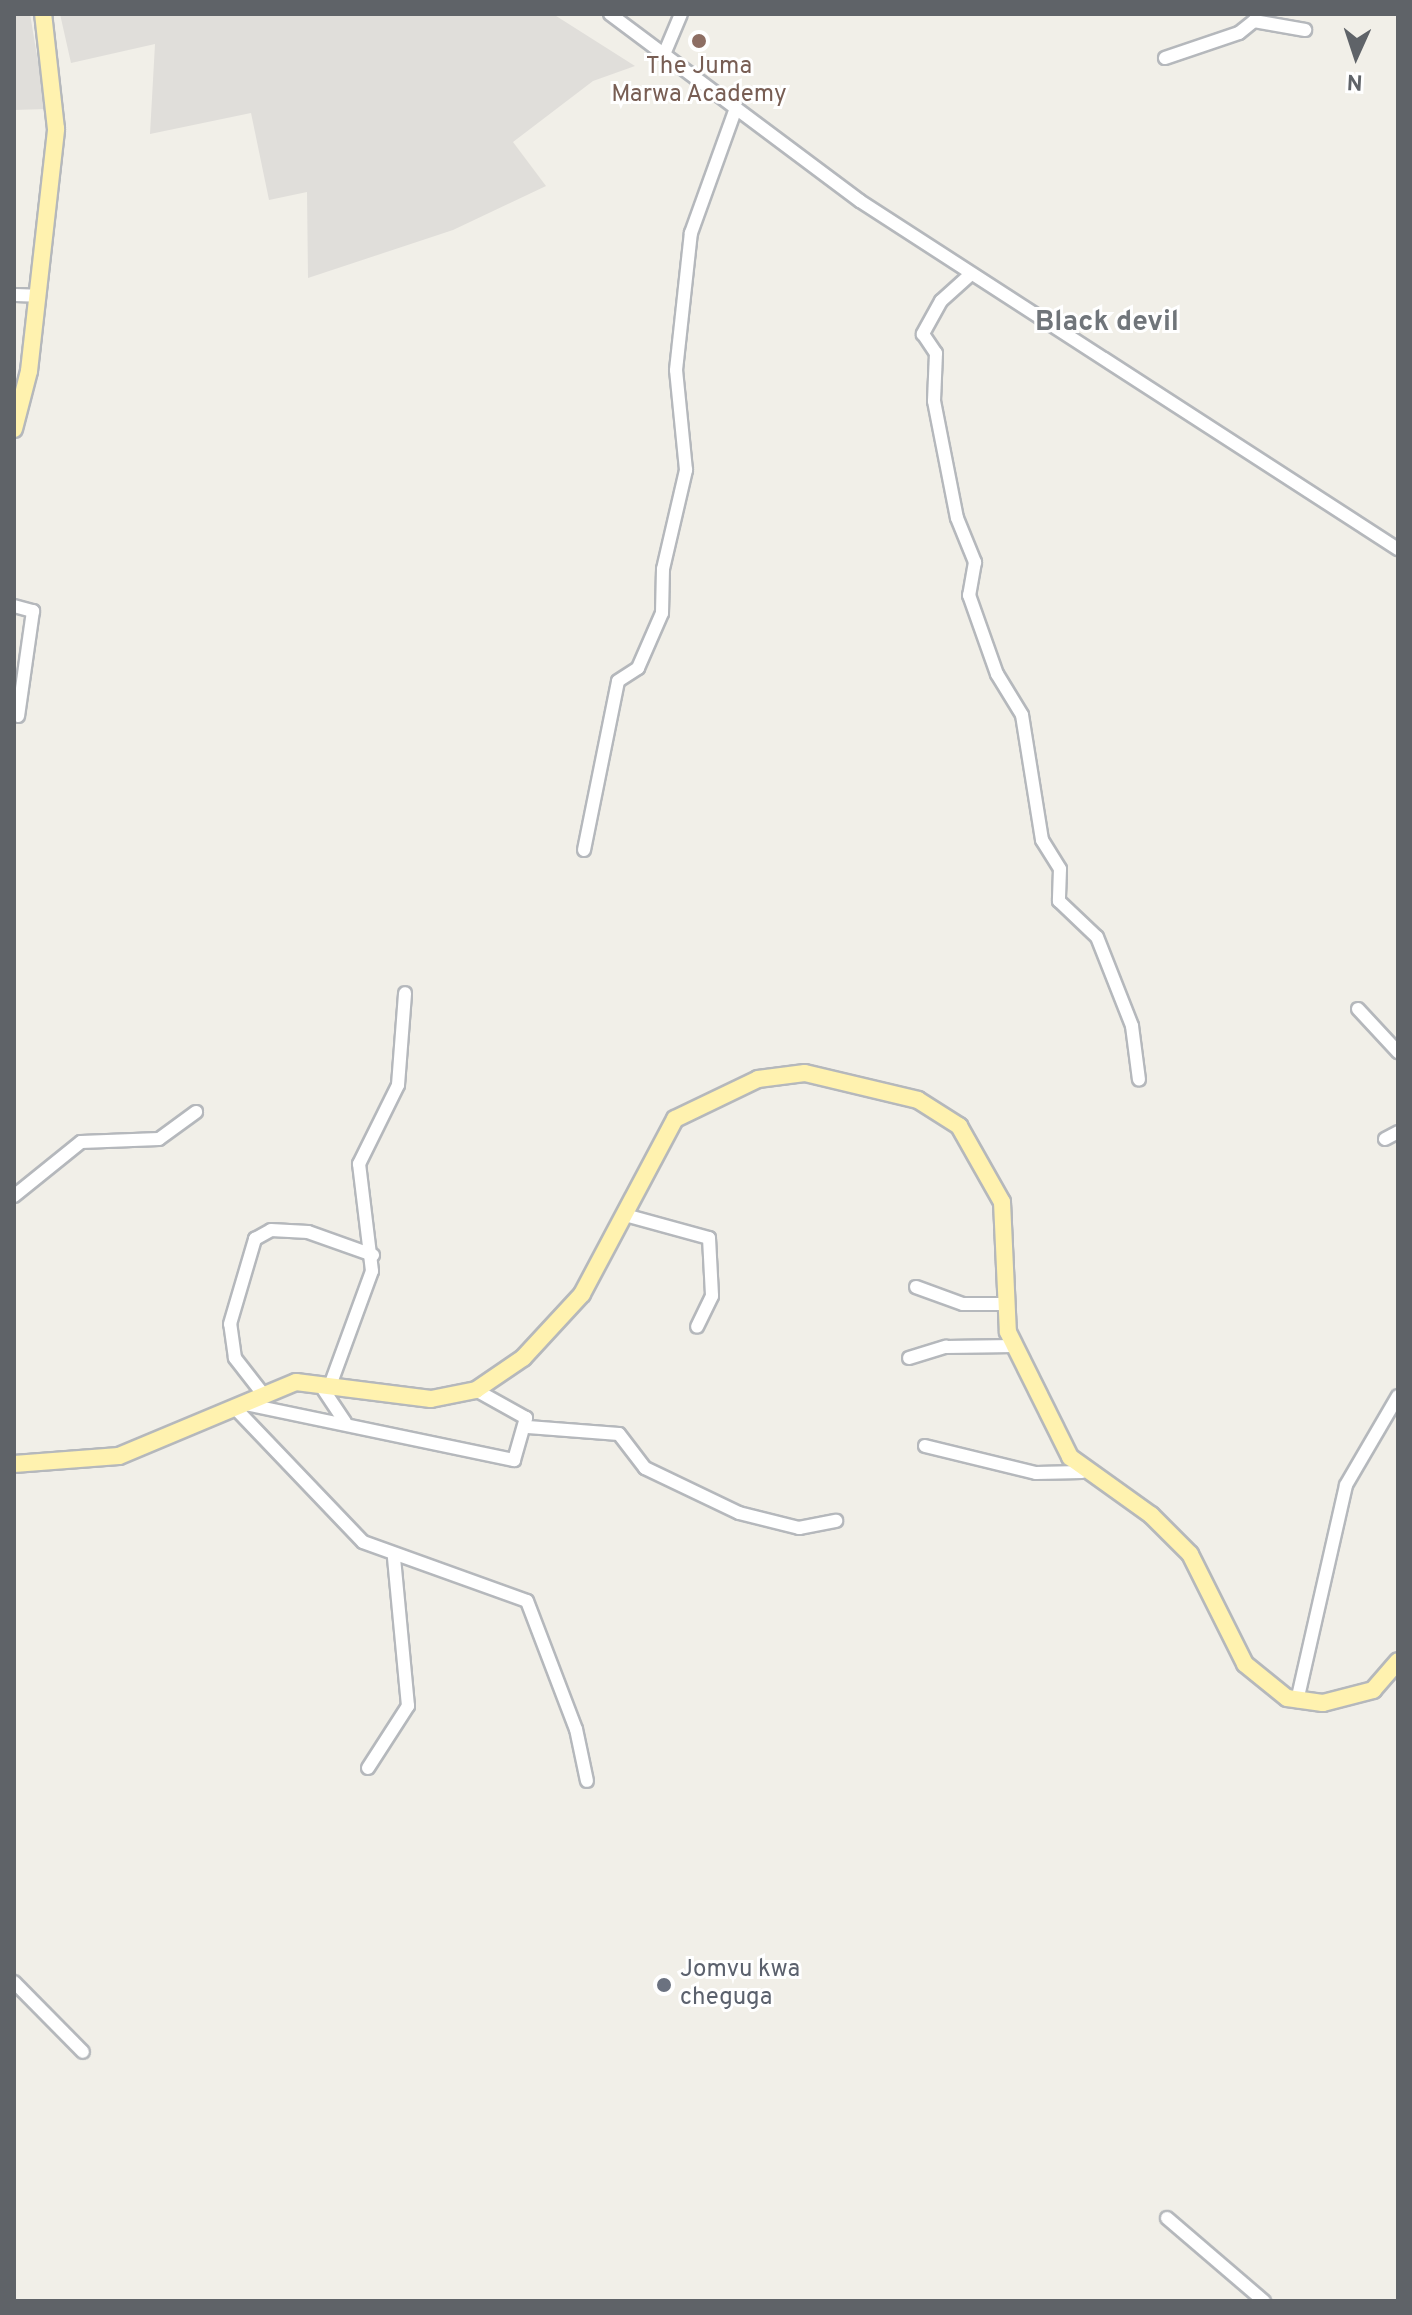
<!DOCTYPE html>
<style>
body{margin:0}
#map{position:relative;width:1412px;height:2315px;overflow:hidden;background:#f1efe8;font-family:Overpass,sans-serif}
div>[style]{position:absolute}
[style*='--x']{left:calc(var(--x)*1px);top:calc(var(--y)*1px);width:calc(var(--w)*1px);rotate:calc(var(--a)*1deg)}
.industrial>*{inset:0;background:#e0deda}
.roads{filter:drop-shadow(2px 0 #b5b8bc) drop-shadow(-2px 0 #b5b8bc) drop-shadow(0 2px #b5b8bc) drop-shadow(0 -2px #b5b8bc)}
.minor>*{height:12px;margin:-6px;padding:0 6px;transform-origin:6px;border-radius:6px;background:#fff}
.major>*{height:16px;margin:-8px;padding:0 8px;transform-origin:8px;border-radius:8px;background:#fff2af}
.dots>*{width:22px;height:22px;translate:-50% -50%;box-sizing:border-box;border:4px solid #fff;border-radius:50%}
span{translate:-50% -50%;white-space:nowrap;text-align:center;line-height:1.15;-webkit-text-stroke:6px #fff;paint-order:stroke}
.education-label{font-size:24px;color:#785e54}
.worship-label{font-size:24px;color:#5b616d}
.left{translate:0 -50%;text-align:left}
.quarter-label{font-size:28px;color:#70757a;font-weight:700}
.frame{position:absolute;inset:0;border:16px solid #5f6368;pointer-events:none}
.north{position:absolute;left:1316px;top:16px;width:80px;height:80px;-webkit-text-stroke:6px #fff;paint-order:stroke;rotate:183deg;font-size:22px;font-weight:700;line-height:32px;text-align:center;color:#5f6368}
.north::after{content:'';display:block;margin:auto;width:28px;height:36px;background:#5f6368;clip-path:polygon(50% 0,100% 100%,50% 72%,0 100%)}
</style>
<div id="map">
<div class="industrial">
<i style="clip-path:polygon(14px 14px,30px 14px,46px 109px,14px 110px)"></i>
<i style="clip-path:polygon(60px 14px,553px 14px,635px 66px,593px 81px,513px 142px,546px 186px,453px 230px,308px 278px,307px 192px,269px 200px,251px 113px,150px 134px,155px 44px,71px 63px)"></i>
</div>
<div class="roads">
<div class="minor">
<i style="--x:610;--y:14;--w:312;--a:36.8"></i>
<i style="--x:860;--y:201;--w:641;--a:32.9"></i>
<i style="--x:665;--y:52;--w:41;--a:-67.2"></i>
<i style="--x:1165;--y:58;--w:78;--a:-18.7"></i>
<i style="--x:1239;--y:33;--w:19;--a:-39"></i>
<i style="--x:1254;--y:21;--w:52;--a:10"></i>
<i style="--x:971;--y:274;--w:40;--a:138"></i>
<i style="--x:941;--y:301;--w:38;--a:119"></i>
<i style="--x:923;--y:334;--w:23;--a:56"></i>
<i style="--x:936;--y:353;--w:48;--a:92.4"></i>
<i style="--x:934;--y:401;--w:119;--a:78.9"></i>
<i style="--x:957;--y:518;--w:48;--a:67.8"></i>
<i style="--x:975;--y:562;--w:34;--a:100"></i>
<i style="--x:969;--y:595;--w:84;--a:70.5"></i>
<i style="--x:997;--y:674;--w:48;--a:58.6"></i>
<i style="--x:1022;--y:715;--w:127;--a:80.9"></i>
<i style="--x:1042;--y:840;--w:34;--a:58"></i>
<i style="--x:1060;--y:869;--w:32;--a:92"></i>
<i style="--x:1059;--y:901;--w:52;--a:43.5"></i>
<i style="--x:1097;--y:937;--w:96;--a:68.5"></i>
<i style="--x:1132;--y:1026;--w:54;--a:82.6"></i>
<i style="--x:14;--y:295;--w:25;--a:2"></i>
<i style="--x:14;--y:606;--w:20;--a:15"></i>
<i style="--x:33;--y:611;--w:106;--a:98.1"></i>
<i style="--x:584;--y:850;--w:172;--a:-78.6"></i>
<i style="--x:618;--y:681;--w:24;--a:-33"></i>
<i style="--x:638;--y:668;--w:60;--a:-66.4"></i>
<i style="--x:662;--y:613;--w:44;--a:-88.7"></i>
<i style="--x:663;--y:569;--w:102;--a:-76.9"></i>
<i style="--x:686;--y:470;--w:100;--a:-95.7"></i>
<i style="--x:676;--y:370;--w:138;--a:-83.8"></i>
<i style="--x:691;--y:233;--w:133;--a:-70.2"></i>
<i style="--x:1358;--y:1009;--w:59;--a:47.1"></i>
<i style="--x:1385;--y:1139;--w:15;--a:-28"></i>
<i style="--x:14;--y:1196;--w:86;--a:-38.9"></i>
<i style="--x:81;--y:1142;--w:78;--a:-2.2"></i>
<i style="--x:159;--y:1139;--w:46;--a:-36.1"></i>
<i style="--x:625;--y:1215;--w:87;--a:15.3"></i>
<i style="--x:709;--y:1238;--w:58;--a:87"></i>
<i style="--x:712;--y:1296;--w:34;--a:116"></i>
<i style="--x:916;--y:1287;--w:50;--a:19.9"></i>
<i style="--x:963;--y:1304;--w:40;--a:0"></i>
<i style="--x:909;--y:1358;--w:39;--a:-17"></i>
<i style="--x:946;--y:1347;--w:68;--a:-0.8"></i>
<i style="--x:319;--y:1383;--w:47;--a:56.3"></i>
<i style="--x:331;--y:1383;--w:119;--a:-69.9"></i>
<i style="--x:372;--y:1271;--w:108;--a:-96.9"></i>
<i style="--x:359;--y:1164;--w:88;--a:-63.7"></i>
<i style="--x:398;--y:1085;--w:92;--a:-85.6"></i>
<i style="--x:263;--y:1394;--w:46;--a:-127.9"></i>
<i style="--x:235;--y:1358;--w:34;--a:-98"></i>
<i style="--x:230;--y:1324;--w:89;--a:-73.6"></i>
<i style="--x:255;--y:1239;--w:18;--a:-29"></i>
<i style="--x:271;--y:1230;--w:37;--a:3"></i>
<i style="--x:308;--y:1232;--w:69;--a:19.5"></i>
<i style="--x:245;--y:1404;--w:275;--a:11.8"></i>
<i style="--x:514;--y:1460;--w:44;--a:-74.1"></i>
<i style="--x:526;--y:1418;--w:57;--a:-150.8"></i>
<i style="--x:235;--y:1408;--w:185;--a:46.3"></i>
<i style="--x:363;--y:1542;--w:174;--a:19.8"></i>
<i style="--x:527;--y:1601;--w:137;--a:69.1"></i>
<i style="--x:576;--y:1729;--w:53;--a:78.1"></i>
<i style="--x:528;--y:1427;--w:91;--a:4.4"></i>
<i style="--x:619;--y:1434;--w:43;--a:52.6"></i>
<i style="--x:645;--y:1468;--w:104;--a:25.6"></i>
<i style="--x:739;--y:1513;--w:62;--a:14"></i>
<i style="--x:799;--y:1528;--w:38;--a:-11"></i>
<i style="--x:925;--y:1446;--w:114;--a:13.7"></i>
<i style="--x:1036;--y:1473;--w:46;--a:-1.2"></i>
<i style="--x:1297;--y:1701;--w:221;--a:-77.2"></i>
<i style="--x:1346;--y:1485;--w:103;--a:-59.7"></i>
<i style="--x:368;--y:1768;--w:74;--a:-57.2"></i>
<i style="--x:408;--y:1706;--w:149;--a:-95.4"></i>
<i style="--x:14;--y:1982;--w:98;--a:45.4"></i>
<i style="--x:1167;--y:2218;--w:128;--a:40.6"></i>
</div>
<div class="major">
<i style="--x:14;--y:429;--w:60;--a:-75.5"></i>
<i style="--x:29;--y:371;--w:244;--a:-83.6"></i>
<i style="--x:56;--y:129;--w:116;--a:-96.4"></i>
<i style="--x:14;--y:1464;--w:105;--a:-4.4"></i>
<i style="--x:119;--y:1456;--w:192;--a:-22.7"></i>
<i style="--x:296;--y:1382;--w:136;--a:7.2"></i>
<i style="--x:431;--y:1399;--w:46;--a:-11.3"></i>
<i style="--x:476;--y:1390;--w:57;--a:-34.2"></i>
<i style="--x:523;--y:1358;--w:87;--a:-47.3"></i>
<i style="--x:582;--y:1294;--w:198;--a:-62"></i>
<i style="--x:675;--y:1119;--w:92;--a:-25.7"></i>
<i style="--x:758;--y:1079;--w:47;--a:-7.3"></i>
<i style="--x:805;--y:1073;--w:116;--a:13.4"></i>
<i style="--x:918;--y:1100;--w:49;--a:32.4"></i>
<i style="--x:959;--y:1126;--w:87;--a:60.5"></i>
<i style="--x:1002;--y:1202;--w:130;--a:87.4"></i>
<i style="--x:1008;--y:1332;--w:140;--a:63.6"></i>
<i style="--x:1070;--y:1457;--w:100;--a:35.6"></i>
<i style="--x:1151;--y:1515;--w:55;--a:45"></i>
<i style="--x:1190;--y:1554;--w:123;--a:63.4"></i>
<i style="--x:1245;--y:1664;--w:54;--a:39"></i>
<i style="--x:1287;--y:1698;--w:36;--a:8"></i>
<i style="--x:1323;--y:1703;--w:52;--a:-14.6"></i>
<i style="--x:1373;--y:1690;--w:38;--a:-49"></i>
</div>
</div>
<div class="dots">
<i style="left:699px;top:41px;background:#8d6e63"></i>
<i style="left:664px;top:1985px;background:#6b7280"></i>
</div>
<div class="education-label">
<span style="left:699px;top:82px">The Juma<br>Marwa Academy</span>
</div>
<div class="worship-label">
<span class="left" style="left:680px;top:1985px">Jomvu kwa<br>cheguga</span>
</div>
<div class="quarter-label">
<span style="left:1107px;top:323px">Black devil</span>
</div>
<div class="frame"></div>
<div class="north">N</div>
</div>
